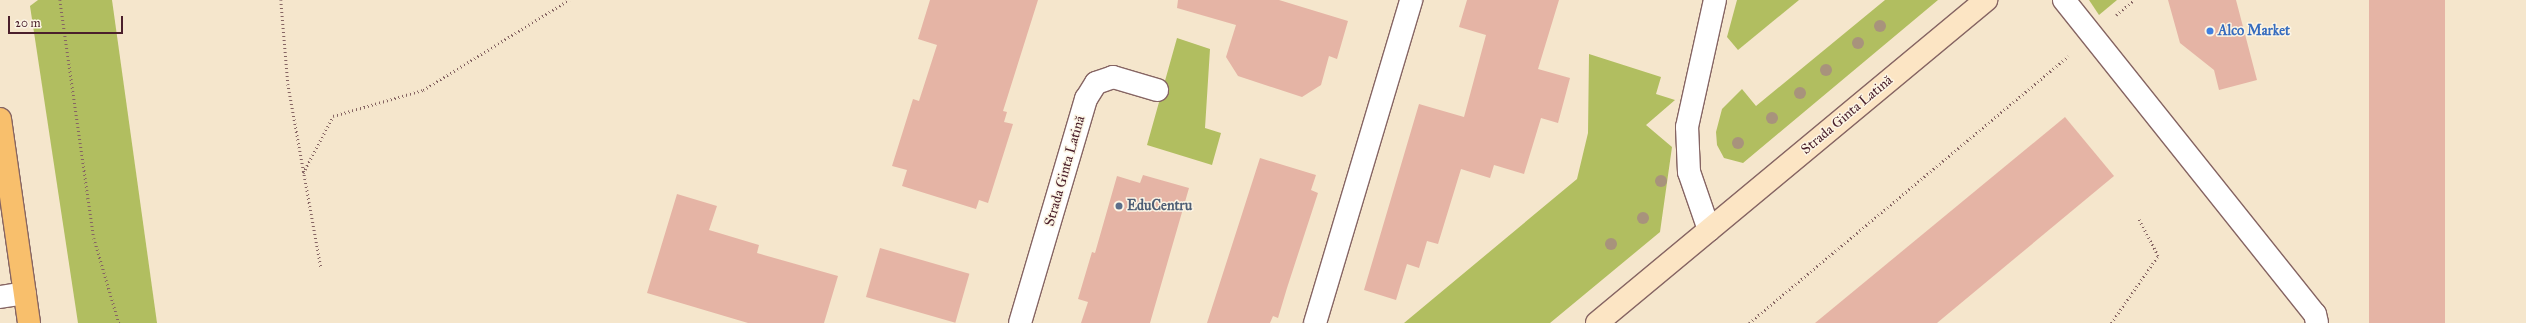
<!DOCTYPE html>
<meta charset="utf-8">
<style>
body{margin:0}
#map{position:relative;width:2526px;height:323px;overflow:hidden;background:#f5e6cc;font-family:"IM FELL Great Primer",serif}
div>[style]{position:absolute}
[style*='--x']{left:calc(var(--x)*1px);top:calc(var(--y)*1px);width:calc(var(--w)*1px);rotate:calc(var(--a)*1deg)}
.green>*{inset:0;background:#b1be60}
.building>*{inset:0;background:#e5b4a5;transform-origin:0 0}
.path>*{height:2.5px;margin-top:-1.25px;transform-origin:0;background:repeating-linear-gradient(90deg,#866563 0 1px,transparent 0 4px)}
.roads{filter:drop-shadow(1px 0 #866563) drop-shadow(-1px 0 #866563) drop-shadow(0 1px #866563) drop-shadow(0 -1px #866563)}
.lane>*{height:22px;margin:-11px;padding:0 11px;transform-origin:11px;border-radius:11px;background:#fff}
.street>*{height:22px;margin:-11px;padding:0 11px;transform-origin:11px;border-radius:11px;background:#fff}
.secondary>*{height:22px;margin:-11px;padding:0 11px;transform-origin:11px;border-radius:11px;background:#fce5c4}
.primary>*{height:22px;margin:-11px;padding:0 11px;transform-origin:11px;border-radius:11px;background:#f8bf6c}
.trees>*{width:12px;height:12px;margin:-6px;border-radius:50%;background:#a8937c}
.dots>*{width:11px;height:11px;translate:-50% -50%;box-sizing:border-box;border:2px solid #fcf5e5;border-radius:50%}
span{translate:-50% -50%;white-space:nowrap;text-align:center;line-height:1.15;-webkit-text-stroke:3px #fcf5e5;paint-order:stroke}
.shop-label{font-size:14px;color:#366cbe;font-weight:700}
.left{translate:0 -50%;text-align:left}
.street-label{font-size:14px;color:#4a1f2b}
.service-label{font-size:14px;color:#4e5e75;font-weight:700}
.scale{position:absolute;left:8px;top:16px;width:115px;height:18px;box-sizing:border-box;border:2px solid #4a1f2b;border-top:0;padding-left:5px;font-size:12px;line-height:14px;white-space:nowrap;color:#4a1f2b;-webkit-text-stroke:3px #fcf5e5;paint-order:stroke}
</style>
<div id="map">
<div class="green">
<i style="clip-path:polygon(38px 0,112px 0,157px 323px,78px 323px,30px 6px)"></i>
<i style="clip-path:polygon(1737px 0,1799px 0,1738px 50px,1727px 37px)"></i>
<i style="clip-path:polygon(1885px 0,1938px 0,1743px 163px,1724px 158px,1717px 145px,1716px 132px,1722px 109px,1742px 89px,1756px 106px)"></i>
<i style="clip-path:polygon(2089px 0,2117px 0,2099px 15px)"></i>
<i style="clip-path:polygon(1177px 38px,1210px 49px,1205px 128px,1221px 133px,1212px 165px,1147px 145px)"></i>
<i style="clip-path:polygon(1589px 54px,1661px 77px,1656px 94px,1675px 100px,1646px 125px,1672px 147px,1660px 232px,1550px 323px,1404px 323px,1577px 179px,1588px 133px)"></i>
</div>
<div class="building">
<i style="clip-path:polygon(930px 0,1038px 0,1003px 111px,1007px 112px,1004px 122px,1013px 124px,988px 203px,979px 200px,976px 209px,902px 186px,907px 170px,892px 166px,913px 99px,919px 101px,937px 45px,918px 39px)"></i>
<i style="clip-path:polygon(1178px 0,1279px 0,1348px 21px,1337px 59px,1329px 56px,1321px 85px,1302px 97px,1238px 76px,1226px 57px,1236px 25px,1177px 8px)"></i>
<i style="clip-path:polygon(1467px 0,1559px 0,1538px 69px,1570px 78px,1558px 123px,1541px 118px,1524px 174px,1494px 165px,1490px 178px,1461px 169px,1438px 244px,1427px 241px,1419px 268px,1407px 264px,1396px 300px,1364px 290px,1419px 104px,1464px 117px,1486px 35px,1459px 27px)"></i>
<i style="clip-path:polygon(2168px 0,2236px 0,2257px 80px,2219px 90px,2214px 70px,2180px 43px)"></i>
<i style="left:2369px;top:0;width:76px;height:330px"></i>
<i style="clip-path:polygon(2065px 117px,2114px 176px,1937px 323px,1815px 323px)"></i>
<i style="clip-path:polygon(1260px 158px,1316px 175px,1311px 190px,1318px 193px,1287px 288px,1278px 318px,1273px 316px,1270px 323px,1207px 323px)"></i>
<i style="clip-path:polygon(1143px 175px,1189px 188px,1150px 323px,1081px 323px,1088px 302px,1078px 299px,1092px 252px,1095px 253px,1117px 176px,1140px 183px)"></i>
<i style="clip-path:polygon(677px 194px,717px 206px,709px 230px,759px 245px,757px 253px,838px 276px,824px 323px,748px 323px,647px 293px)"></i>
<i style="left:880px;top:248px;width:93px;height:51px;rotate:16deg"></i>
</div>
<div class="path">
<i style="--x:60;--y:0;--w:240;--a:81.9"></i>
<i style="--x:94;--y:238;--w:89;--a:73.6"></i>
<i style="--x:281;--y:0;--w:84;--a:85.2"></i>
<i style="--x:288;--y:84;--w:187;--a:79.8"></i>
<i style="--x:2116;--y:15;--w:23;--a:-40"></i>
<i style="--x:303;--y:173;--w:64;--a:-62.2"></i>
<i style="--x:333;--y:116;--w:94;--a:-16.1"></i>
<i style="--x:423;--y:90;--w:172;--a:-31.7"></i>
<i style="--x:1749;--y:323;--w:416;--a:-39.9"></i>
<i style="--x:2111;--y:323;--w:82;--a:-55"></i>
<i style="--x:2158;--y:256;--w:43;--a:-117.8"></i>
</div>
<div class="roads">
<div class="lane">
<i style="--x:2064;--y:0;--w:402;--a:51.4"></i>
<i style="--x:2315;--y:314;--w:9;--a:77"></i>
<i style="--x:0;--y:297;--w:25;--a:-9"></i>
</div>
<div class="street">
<i style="--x:1709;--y:230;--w:61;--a:-109"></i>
<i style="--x:1689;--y:172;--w:45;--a:-92.5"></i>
<i style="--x:1687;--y:127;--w:130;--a:-77.6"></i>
<i style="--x:1020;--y:323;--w:234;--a:-73.6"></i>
<i style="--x:1086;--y:99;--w:19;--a:-58"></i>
<i style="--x:1096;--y:83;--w:18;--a:-19"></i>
<i style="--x:1113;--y:77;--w:46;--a:16.5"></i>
<i style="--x:1315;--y:323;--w:337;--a:-73.4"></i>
</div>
<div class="secondary">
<i style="--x:1597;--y:323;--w:506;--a:-39.7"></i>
</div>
<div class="primary">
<i style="--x:0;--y:119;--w:206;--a:81.9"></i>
</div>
</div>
<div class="trees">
<i style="left:1880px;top:26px"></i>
<i style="left:1858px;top:43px"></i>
<i style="left:1826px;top:70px"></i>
<i style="left:1800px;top:93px"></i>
<i style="left:1772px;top:118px"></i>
<i style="left:1738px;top:143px"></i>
<i style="left:1661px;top:181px"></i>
<i style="left:1643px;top:218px"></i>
<i style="left:1611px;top:244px"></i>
</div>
<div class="dots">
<i style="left:2210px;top:31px;background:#3f7fe0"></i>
<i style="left:1119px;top:206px;background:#5c6f8a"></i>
</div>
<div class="shop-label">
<span class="left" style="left:2218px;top:31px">Alco Market</span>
</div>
<div class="street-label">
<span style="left:1847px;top:115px;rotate:-40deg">Strada Ginta Latină</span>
<span style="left:1065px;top:171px;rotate:-74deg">Strada Ginta Latină</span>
</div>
<div class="service-label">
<span class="left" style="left:1127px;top:206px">EduCentru</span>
</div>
<div class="scale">20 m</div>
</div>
